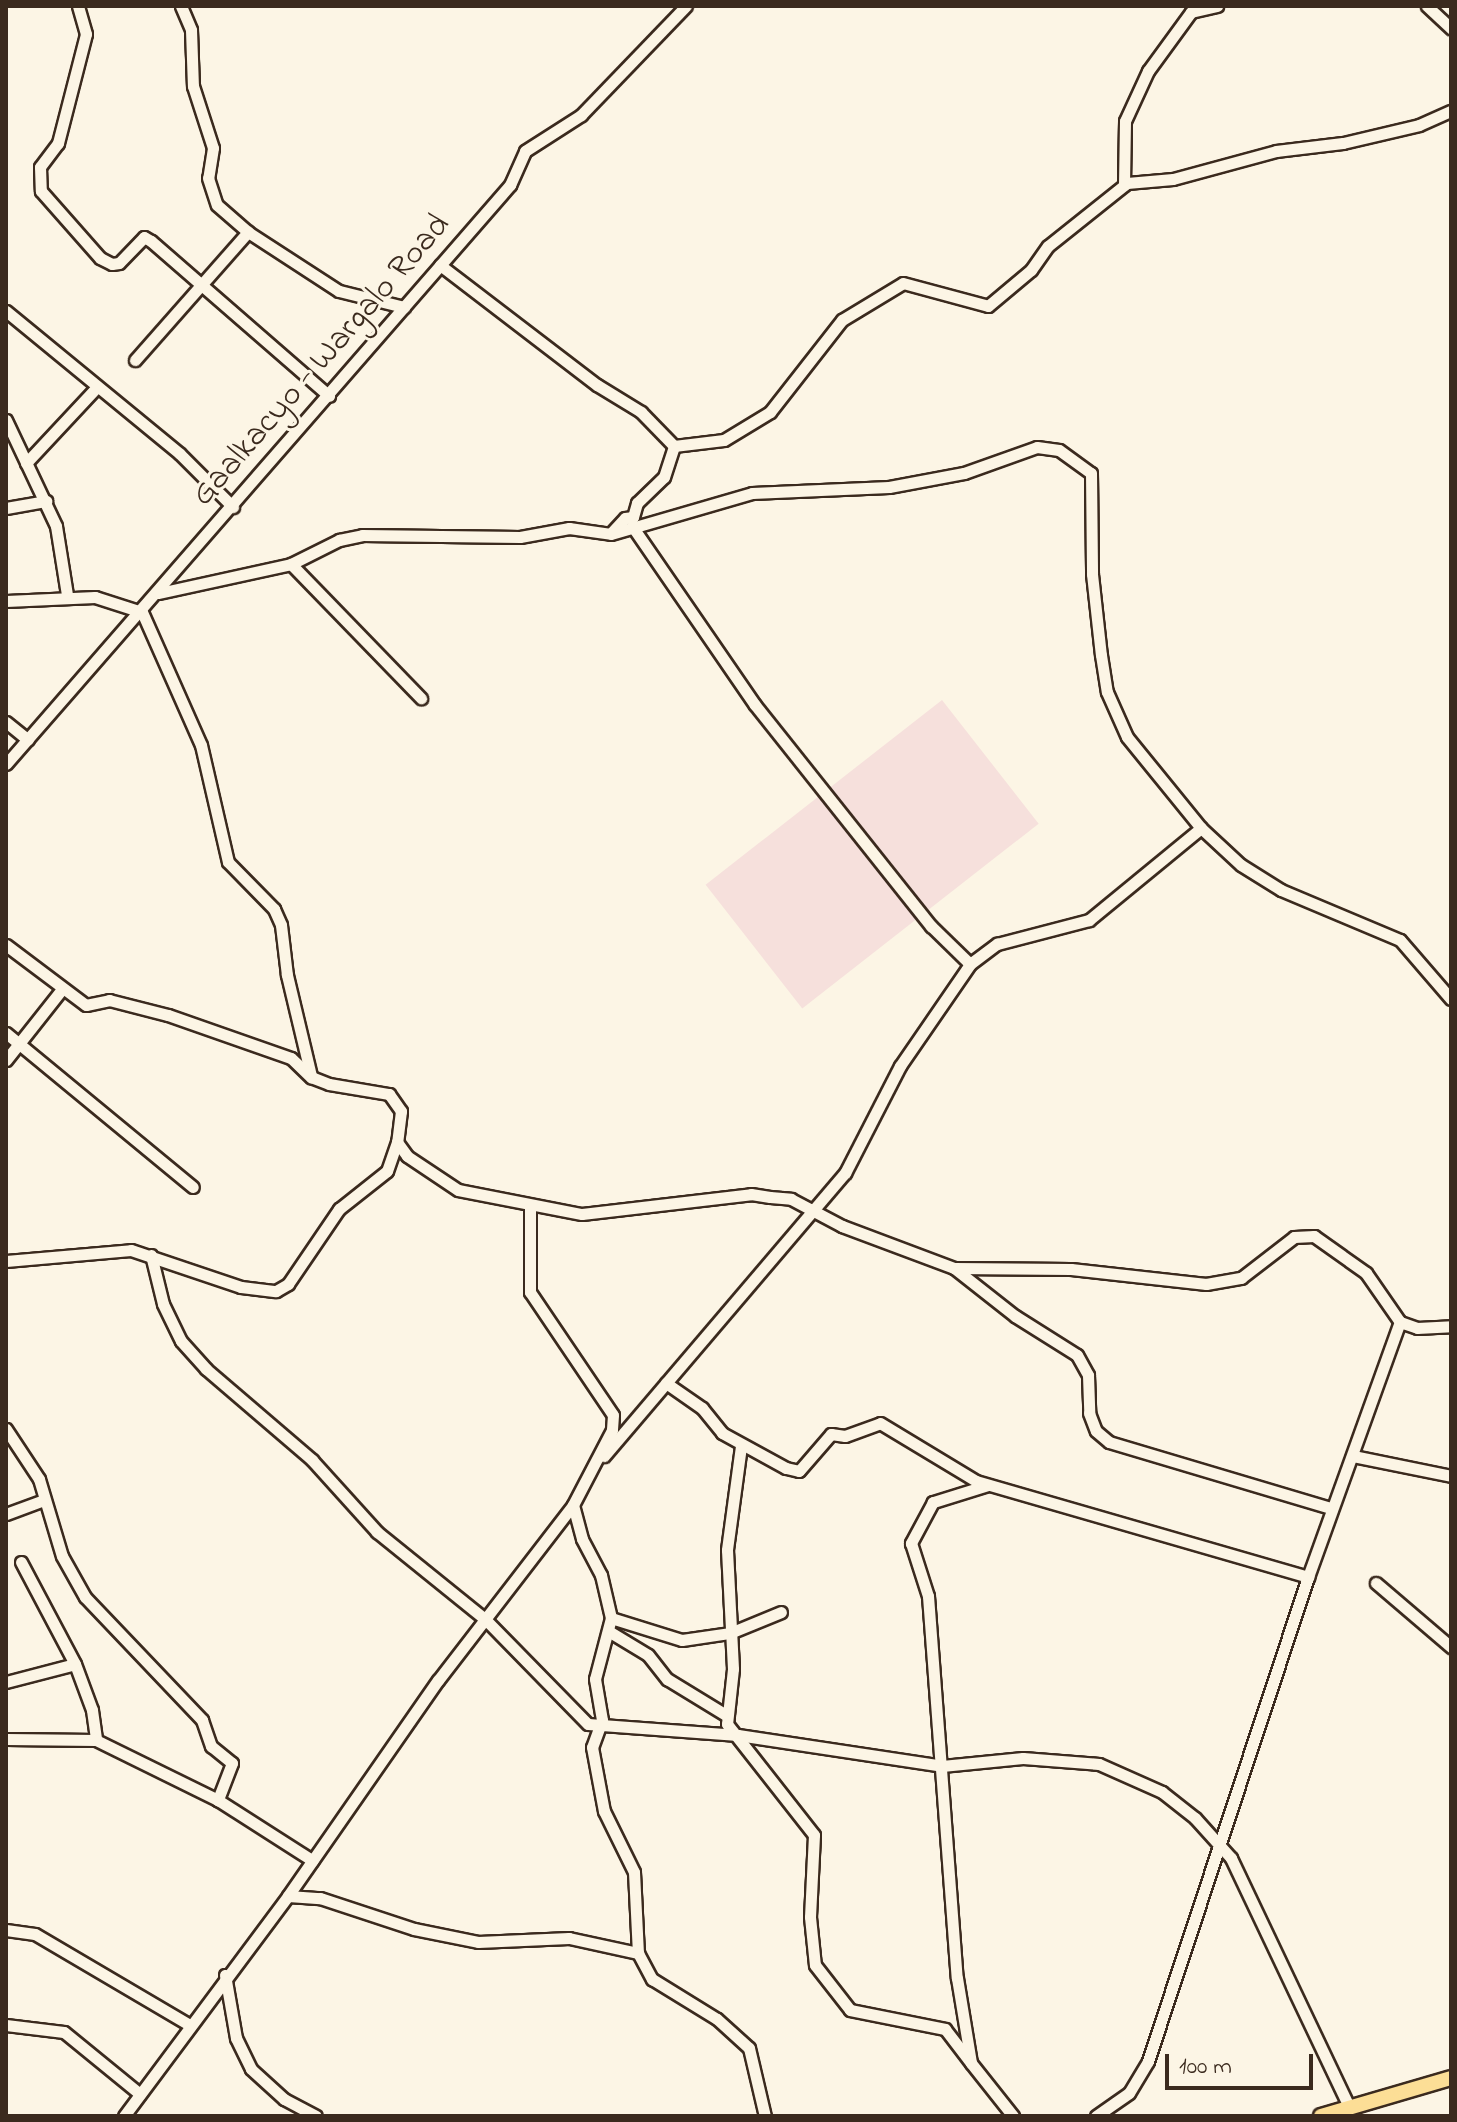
<!DOCTYPE html>
<style>
body{margin:0}
#map{position:relative;width:1457px;height:2122px;overflow:hidden;background:#fcf5e5;font-family:"Indie Flower",sans-serif}
div>[style]{position:absolute}
[style*='--x']{left:calc(var(--x)*1px);top:calc(var(--y)*1px);width:calc(var(--w)*1px);rotate:calc(var(--a)*1deg)}
.built>*{inset:0;background:#f6e0dc;transform-origin:0 0}
.roads{filter:drop-shadow(2px 0 #3b2a1e) drop-shadow(-2px 0 #3b2a1e) drop-shadow(0 2px #3b2a1e) drop-shadow(0 -2px #3b2a1e)}
.minor>*{height:11px;margin:-5.5px;padding:0 5.5px;transform-origin:5.5px;border-radius:5.5px;background:#fcf5e5}
.major>*{height:14px;margin:-7px;padding:0 7px;transform-origin:7px;border-radius:7px;background:#fcde96}
span{translate:-50% -50%;white-space:nowrap;text-align:center;line-height:1.15;-webkit-text-stroke:6px #fcf5e5;paint-order:stroke}
.street-label{font-size:34px;color:#3b2a1e}
.frame{position:absolute;inset:0;border:8px solid #3b2a1e;pointer-events:none}
.scale{position:absolute;left:1165px;top:2054px;width:148px;height:36px;box-sizing:border-box;border:4px solid #3b2a1e;border-top:0;padding-left:10px;font-size:24px;line-height:28px;white-space:nowrap;color:#3b2a1e;-webkit-text-stroke:6px #fcf5e5;paint-order:stroke}
</style>
<div id="map">
<div class="built">
<i style="left:942px;top:700px;width:157px;height:300px;rotate:52deg"></i>
</div>
<div class="roads">
<div class="minor">
<i style="--x:78;--y:6;--w:29;--a:74"></i>
<i style="--x:86;--y:34;--w:113;--a:104.4"></i>
<i style="--x:58;--y:143;--w:30;--a:127"></i>
<i style="--x:40;--y:167;--w:24;--a:88"></i>
<i style="--x:41;--y:191;--w:89;--a:48.6"></i>
<i style="--x:100;--y:258;--w:13;--a:27"></i>
<i style="--x:112;--y:264;--w:7;--a:-8"></i>
<i style="--x:119;--y:263;--w:36;--a:-46"></i>
<i style="--x:144;--y:237;--w:8;--a:30"></i>
<i style="--x:151;--y:241;--w:236;--a:41"></i>
<i style="--x:181;--y:6;--w:26;--a:67"></i>
<i style="--x:191;--y:30;--w:56;--a:88"></i>
<i style="--x:193;--y:86;--w:65;--a:72.1"></i>
<i style="--x:213;--y:148;--w:30;--a:99"></i>
<i style="--x:208;--y:178;--w:28;--a:72"></i>
<i style="--x:217;--y:205;--w:41;--a:41.1"></i>
<i style="--x:248;--y:232;--w:108;--a:33"></i>
<i style="--x:339;--y:291;--w:67;--a:13.8"></i>
<i style="--x:1427;--y:6;--w:33;--a:43"></i>
<i style="--x:1124;--y:185;--w:64;--a:-89.1"></i>
<i style="--x:1125;--y:121;--w:55;--a:-65.3"></i>
<i style="--x:1148;--y:71;--w:73;--a:-53.9"></i>
<i style="--x:1191;--y:12;--w:27;--a:-13"></i>
<i style="--x:440;--y:265;--w:198;--a:37.4"></i>
<i style="--x:597;--y:385;--w:52;--a:31.5"></i>
<i style="--x:641;--y:412;--w:47;--a:45.9"></i>
<i style="--x:6;--y:311;--w:225;--a:39.4"></i>
<i style="--x:180;--y:454;--w:75;--a:45"></i>
<i style="--x:135;--y:360;--w:171;--a:-48.6"></i>
<i style="--x:6;--y:420;--w:117;--a:64.7"></i>
<i style="--x:56;--y:526;--w:70;--a:80.9"></i>
<i style="--x:26;--y:463;--w:103;--a:-47"></i>
<i style="--x:6;--y:508;--w:41;--a:-9.9"></i>
<i style="--x:632;--y:526;--w:217;--a:55.5"></i>
<i style="--x:755;--y:705;--w:283;--a:51.5"></i>
<i style="--x:931;--y:926;--w:54;--a:44.3"></i>
<i style="--x:612;--y:532;--w:19;--a:-47"></i>
<i style="--x:625;--y:518;--w:8;--a:-7"></i>
<i style="--x:633;--y:517;--w:15;--a:-74"></i>
<i style="--x:637;--y:503;--w:37;--a:-44"></i>
<i style="--x:664;--y:477;--w:33;--a:-72"></i>
<i style="--x:674;--y:446;--w:50;--a:-6.8"></i>
<i style="--x:724;--y:440;--w:54;--a:-31.3"></i>
<i style="--x:770;--y:412;--w:117;--a:-52"></i>
<i style="--x:842;--y:320;--w:71;--a:-31.2"></i>
<i style="--x:903;--y:283;--w:88;--a:15.1"></i>
<i style="--x:988;--y:306;--w:56;--a:-39.9"></i>
<i style="--x:1031;--y:270;--w:29;--a:-55"></i>
<i style="--x:1048;--y:246;--w:101;--a:-38.6"></i>
<i style="--x:1127;--y:183;--w:46;--a:-5"></i>
<i style="--x:1173;--y:179;--w:107;--a:-15.2"></i>
<i style="--x:1276;--y:151;--w:67;--a:-6.8"></i>
<i style="--x:1343;--y:143;--w:78;--a:-13.3"></i>
<i style="--x:1419;--y:125;--w:35;--a:-24"></i>
<i style="--x:291;--y:564;--w:187;--a:45.9"></i>
<i style="--x:159;--y:593;--w:135;--a:-12.4"></i>
<i style="--x:291;--y:564;--w:54;--a:-26.6"></i>
<i style="--x:339;--y:540;--w:24;--a:-12"></i>
<i style="--x:362;--y:535;--w:158;--a:0.7"></i>
<i style="--x:520;--y:537;--w:50;--a:-10.4"></i>
<i style="--x:569;--y:528;--w:42;--a:8.1"></i>
<i style="--x:611;--y:534;--w:147;--a:-16.2"></i>
<i style="--x:752;--y:493;--w:137;--a:-2.5"></i>
<i style="--x:889;--y:487;--w:76;--a:-10.6"></i>
<i style="--x:964;--y:473;--w:77;--a:-19.6"></i>
<i style="--x:1037;--y:447;--w:22;--a:8"></i>
<i style="--x:1059;--y:450;--w:39;--a:36"></i>
<i style="--x:1091;--y:473;--w:101;--a:89.4"></i>
<i style="--x:1092;--y:574;--w:81;--a:83.7"></i>
<i style="--x:1101;--y:655;--w:37;--a:81"></i>
<i style="--x:1107;--y:692;--w:49;--a:66"></i>
<i style="--x:1127;--y:737;--w:117;--a:50.9"></i>
<i style="--x:1201;--y:828;--w:54;--a:42.8"></i>
<i style="--x:1241;--y:865;--w:47;--a:32"></i>
<i style="--x:1281;--y:890;--w:129;--a:22.8"></i>
<i style="--x:1400;--y:940;--w:78;--a:49.2"></i>
<i style="--x:6;--y:601;--w:89;--a:-2.6"></i>
<i style="--x:95;--y:597;--w:49;--a:17.7"></i>
<i style="--x:142;--y:612;--w:145;--a:66.1"></i>
<i style="--x:201;--y:745;--w:120;--a:77"></i>
<i style="--x:228;--y:862;--w:66;--a:45.6"></i>
<i style="--x:274;--y:909;--w:17;--a:66"></i>
<i style="--x:281;--y:925;--w:50;--a:83.2"></i>
<i style="--x:287;--y:975;--w:104;--a:76.6"></i>
<i style="--x:6;--y:722;--w:28;--a:39"></i>
<i style="--x:6;--y:764;--w:768;--a:-48.96"></i>
<i style="--x:510;--y:185;--w:37;--a:-66"></i>
<i style="--x:525;--y:151;--w:67;--a:-32.7"></i>
<i style="--x:581;--y:115;--w:151;--a:-46.1"></i>
<i style="--x:6;--y:945;--w:100;--a:36.9"></i>
<i style="--x:86;--y:1005;--w:24;--a:-12"></i>
<i style="--x:109;--y:1000;--w:61;--a:14.3"></i>
<i style="--x:168;--y:1015;--w:130;--a:19.3"></i>
<i style="--x:291;--y:1058;--w:28;--a:44"></i>
<i style="--x:311;--y:1077;--w:19;--a:21"></i>
<i style="--x:329;--y:1084;--w:61;--a:9.5"></i>
<i style="--x:389;--y:1094;--w:21;--a:55"></i>
<i style="--x:401;--y:1111;--w:31;--a:97"></i>
<i style="--x:397;--y:1142;--w:17;--a:54"></i>
<i style="--x:407;--y:1156;--w:61;--a:33.7"></i>
<i style="--x:458;--y:1190;--w:126;--a:11"></i>
<i style="--x:582;--y:1214;--w:170;--a:-6.7"></i>
<i style="--x:751;--y:1194;--w:19;--a:9"></i>
<i style="--x:770;--y:1197;--w:21;--a:5"></i>
<i style="--x:791;--y:1199;--w:58;--a:27.9"></i>
<i style="--x:842;--y:1226;--w:120;--a:20.6"></i>
<i style="--x:954;--y:1268;--w:117;--a:0.5"></i>
<i style="--x:1071;--y:1269;--w:136;--a:6.3"></i>
<i style="--x:1206;--y:1284;--w:36;--a:-10"></i>
<i style="--x:1241;--y:1278;--w:67;--a:-37.7"></i>
<i style="--x:1294;--y:1237;--w:20;--a:-3"></i>
<i style="--x:1314;--y:1236;--w:64;--a:35.4"></i>
<i style="--x:1366;--y:1273;--w:60;--a:55.2"></i>
<i style="--x:1400;--y:1322;--w:18;--a:19"></i>
<i style="--x:1417;--y:1328;--w:34;--a:-3"></i>
<i style="--x:6;--y:1033;--w:242;--a:39.5"></i>
<i style="--x:6;--y:1060;--w:90;--a:-51.7"></i>
<i style="--x:530;--y:1208;--w:84;--a:90"></i>
<i style="--x:530;--y:1292;--w:148;--a:56"></i>
<i style="--x:613;--y:1415;--w:15;--a:94"></i>
<i style="--x:612;--y:1430;--w:85;--a:117.5"></i>
<i style="--x:573;--y:1505;--w:35;--a:75"></i>
<i style="--x:582;--y:1539;--w:41;--a:62.2"></i>
<i style="--x:601;--y:1575;--w:44;--a:76.9"></i>
<i style="--x:611;--y:1618;--w:63;--a:104.7"></i>
<i style="--x:595;--y:1679;--w:42;--a:80.3"></i>
<i style="--x:602;--y:1720;--w:29;--a:110"></i>
<i style="--x:592;--y:1747;--w:65;--a:79.4"></i>
<i style="--x:604;--y:1811;--w:68;--a:63.8"></i>
<i style="--x:634;--y:1872;--w:81;--a:87.2"></i>
<i style="--x:638;--y:1953;--w:30;--a:62"></i>
<i style="--x:652;--y:1979;--w:76;--a:31.6"></i>
<i style="--x:717;--y:2019;--w:43;--a:42.2"></i>
<i style="--x:749;--y:2048;--w:70;--a:76.8"></i>
<i style="--x:151;--y:1255;--w:50;--a:76.2"></i>
<i style="--x:163;--y:1304;--w:41;--a:64.1"></i>
<i style="--x:181;--y:1341;--w:38;--a:48"></i>
<i style="--x:206;--y:1369;--w:140;--a:40.6"></i>
<i style="--x:312;--y:1460;--w:97;--a:47.9"></i>
<i style="--x:377;--y:1532;--w:139;--a:38.9"></i>
<i style="--x:485;--y:1619;--w:147;--a:45.6"></i>
<i style="--x:588;--y:1724;--w:150;--a:4.2"></i>
<i style="--x:738;--y:1735;--w:206;--a:8.6"></i>
<i style="--x:942;--y:1766;--w:81;--a:-5.6"></i>
<i style="--x:1023;--y:1758;--w:76;--a:4.5"></i>
<i style="--x:1099;--y:1764;--w:69;--a:24"></i>
<i style="--x:1162;--y:1792;--w:42;--a:38.2"></i>
<i style="--x:1195;--y:1818;--w:54;--a:48"></i>
<i style="--x:1231;--y:1858;--w:276;--a:64.6"></i>
<i style="--x:6;--y:1261;--w:125;--a:-5"></i>
<i style="--x:131;--y:1250;--w:116;--a:18.6"></i>
<i style="--x:241;--y:1287;--w:35;--a:7"></i>
<i style="--x:276;--y:1291;--w:14;--a:-30"></i>
<i style="--x:288;--y:1284;--w:91;--a:-55.8"></i>
<i style="--x:339;--y:1209;--w:61;--a:-38.4"></i>
<i style="--x:387;--y:1171;--w:31;--a:-71"></i>
<i style="--x:954;--y:1268;--w:78;--a:38.2"></i>
<i style="--x:1015;--y:1316;--w:73;--a:32.2"></i>
<i style="--x:1077;--y:1355;--w:23;--a:61"></i>
<i style="--x:1088;--y:1375;--w:38;--a:88"></i>
<i style="--x:1089;--y:1413;--w:19;--a:69"></i>
<i style="--x:1096;--y:1431;--w:17;--a:40"></i>
<i style="--x:1109;--y:1442;--w:232;--a:16.6"></i>
<i style="--x:666;--y:1383;--w:44;--a:34.8"></i>
<i style="--x:702;--y:1408;--w:32;--a:51"></i>
<i style="--x:722;--y:1433;--w:73;--a:28.7"></i>
<i style="--x:786;--y:1468;--w:13;--a:13"></i>
<i style="--x:799;--y:1471;--w:49;--a:-49.1"></i>
<i style="--x:831;--y:1434;--w:14;--a:8"></i>
<i style="--x:845;--y:1436;--w:37;--a:-20"></i>
<i style="--x:880;--y:1423;--w:112;--a:31.1"></i>
<i style="--x:976;--y:1481;--w:346;--a:16.1"></i>
<i style="--x:6;--y:1429;--w:60;--a:56.6"></i>
<i style="--x:39;--y:1479;--w:80;--a:73.4"></i>
<i style="--x:62;--y:1556;--w:47;--a:60.7"></i>
<i style="--x:85;--y:1597;--w:170;--a:46.4"></i>
<i style="--x:202;--y:1720;--w:28;--a:71"></i>
<i style="--x:211;--y:1746;--w:27;--a:39"></i>
<i style="--x:232;--y:1763;--w:40;--a:111"></i>
<i style="--x:741;--y:1446;--w:105;--a:97.7"></i>
<i style="--x:727;--y:1550;--w:119;--a:87.1"></i>
<i style="--x:733;--y:1669;--w:55;--a:96.2"></i>
<i style="--x:727;--y:1724;--w:141;--a:51.9"></i>
<i style="--x:814;--y:1835;--w:82;--a:92.8"></i>
<i style="--x:810;--y:1917;--w:48;--a:84.1"></i>
<i style="--x:815;--y:1965;--w:57;--a:52.1"></i>
<i style="--x:850;--y:2010;--w:97;--a:11.3"></i>
<i style="--x:945;--y:2029;--w:43;--a:52.6"></i>
<i style="--x:604;--y:1456;--w:372;--a:-49.6"></i>
<i style="--x:845;--y:1173;--w:120;--a:-62.8"></i>
<i style="--x:900;--y:1066;--w:124;--a:-55.5"></i>
<i style="--x:970;--y:964;--w:34;--a:-37"></i>
<i style="--x:997;--y:944;--w:95;--a:-14.6"></i>
<i style="--x:1089;--y:920;--w:145;--a:-39.4"></i>
<i style="--x:1353;--y:1456;--w:100;--a:11.5"></i>
<i style="--x:988;--y:1485;--w:58;--a:162.8"></i>
<i style="--x:933;--y:1502;--w:47;--a:118.2"></i>
<i style="--x:911;--y:1543;--w:56;--a:72.2"></i>
<i style="--x:928;--y:1596;--w:383;--a:85.7"></i>
<i style="--x:957;--y:1978;--w:86;--a:80.6"></i>
<i style="--x:971;--y:2063;--w:68;--a:51.6"></i>
<i style="--x:573;--y:1505;--w:221;--a:127.6"></i>
<i style="--x:438;--y:1680;--w:263;--a:124.8"></i>
<i style="--x:288;--y:1896;--w:32;--a:4"></i>
<i style="--x:320;--y:1898;--w:99;--a:18.3"></i>
<i style="--x:414;--y:1929;--w:65;--a:11.5"></i>
<i style="--x:478;--y:1942;--w:91;--a:-2.5"></i>
<i style="--x:569;--y:1938;--w:71;--a:12.3"></i>
<i style="--x:6;--y:1514;--w:40;--a:-20.2"></i>
<i style="--x:21;--y:1562;--w:115;--a:62.1"></i>
<i style="--x:75;--y:1664;--w:49;--a:69.7"></i>
<i style="--x:92;--y:1710;--w:30;--a:82"></i>
<i style="--x:1376;--y:1583;--w:99;--a:40.5"></i>
<i style="--x:611;--y:1618;--w:74;--a:17.2"></i>
<i style="--x:682;--y:1640;--w:49;--a:-8.3"></i>
<i style="--x:730;--y:1633;--w:55;--a:-22.4"></i>
<i style="--x:610;--y:1632;--w:44;--a:31.2"></i>
<i style="--x:648;--y:1655;--w:31;--a:52"></i>
<i style="--x:667;--y:1679;--w:69;--a:31.4"></i>
<i style="--x:6;--y:1682;--w:71;--a:-14.6"></i>
<i style="--x:6;--y:1739;--w:90;--a:0.6"></i>
<i style="--x:96;--y:1740;--w:136;--a:26.2"></i>
<i style="--x:218;--y:1800;--w:112;--a:32.6"></i>
<i style="--x:6;--y:1930;--w:29;--a:8"></i>
<i style="--x:35;--y:1934;--w:178;--a:30.5"></i>
<i style="--x:225;--y:1975;--w:64;--a:80.1"></i>
<i style="--x:236;--y:2038;--w:34;--a:64"></i>
<i style="--x:251;--y:2069;--w:45;--a:42.3"></i>
<i style="--x:284;--y:2099;--w:36;--a:28"></i>
<i style="--x:6;--y:2025;--w:58;--a:6.9"></i>
<i style="--x:64;--y:2032;--w:98;--a:39.2"></i>
<i style="--x:124;--y:2116;--w:274;--a:-53.3"></i>
<i style="--x:1096;--y:2116;--w:40;--a:-34.9"></i>
<i style="--x:1129;--y:2093;--w:37;--a:-59"></i>
<i style="--x:1148;--y:2061;--w:510;--a:-71.71"></i>
<i style="--x:1308;--y:1577;--w:271;--a:-70.2"></i>
</div>
<div class="major">
<i style="--x:1321;--y:2116;--w:135;--a:-16.3"></i>
</div>
</div>
<div class="street-label">
<span style="left:322px;top:361px;rotate:-49deg">Gaalkacyo - Wargalo Road</span>
</div>
<div class="frame"></div>
<div class="scale">100 m</div>
</div>
